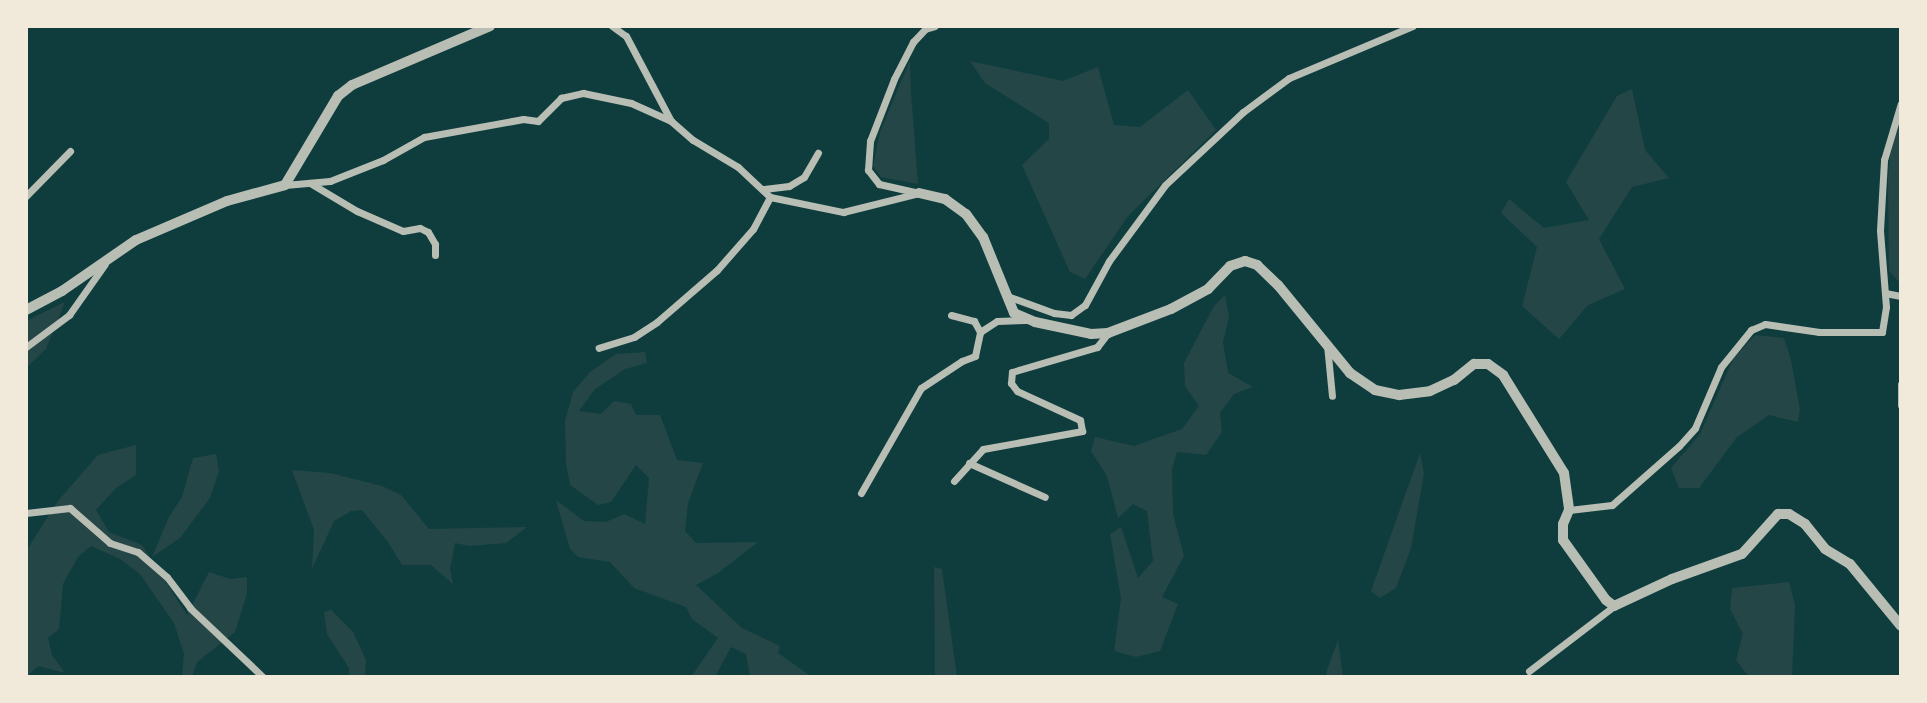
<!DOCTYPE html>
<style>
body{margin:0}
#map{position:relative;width:1927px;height:703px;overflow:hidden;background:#0f3d3e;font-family:Manrope,sans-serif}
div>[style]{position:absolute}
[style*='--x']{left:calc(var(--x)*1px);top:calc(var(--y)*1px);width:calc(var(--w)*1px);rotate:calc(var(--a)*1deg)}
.green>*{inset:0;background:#244646}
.minor>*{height:7px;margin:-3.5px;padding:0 3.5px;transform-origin:3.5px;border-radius:3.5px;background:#b8beb3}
.tertiary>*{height:10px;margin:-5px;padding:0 5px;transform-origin:5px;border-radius:5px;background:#b8beb3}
span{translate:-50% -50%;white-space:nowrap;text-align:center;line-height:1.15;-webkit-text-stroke:5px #f1e9da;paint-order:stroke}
.frame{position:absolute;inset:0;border:28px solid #f1e9da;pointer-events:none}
</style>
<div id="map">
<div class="green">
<i style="clip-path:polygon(910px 60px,911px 92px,918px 184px,881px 177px,873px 166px,880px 132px)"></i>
<i style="clip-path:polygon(970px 61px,1063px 81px,1098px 67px,1114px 125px,1140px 127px,1188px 90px,1216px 130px,1128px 216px,1085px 279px,1070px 272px,1022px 165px,1049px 139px,1049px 123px,985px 83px)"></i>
<i style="clip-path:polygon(1632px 89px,1645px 150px,1669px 178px,1632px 187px,1599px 239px,1625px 289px,1588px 305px,1559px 339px,1522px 306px,1537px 247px,1501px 213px,1509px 199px,1544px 228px,1589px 220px,1566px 182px,1617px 96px)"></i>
<i style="clip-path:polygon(1901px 119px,1901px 284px,1889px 271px,1888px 178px,1890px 154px)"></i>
<i style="clip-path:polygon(1225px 295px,1229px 317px,1223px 342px,1228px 373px,1253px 387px,1234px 394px,1220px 413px,1222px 432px,1206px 455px,1177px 452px,1172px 469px,1173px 514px,1184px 556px,1162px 597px,1178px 604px,1160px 651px,1136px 657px,1114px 651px,1121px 598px,1110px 534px,1121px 527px,1138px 578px,1153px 561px,1147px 511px,1133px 504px,1118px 518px,1107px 476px,1091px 451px,1095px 437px,1134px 446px,1182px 429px,1199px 406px,1185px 386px,1184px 363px,1214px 306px)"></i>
<i style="clip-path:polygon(65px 302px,46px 349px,26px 368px,26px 321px)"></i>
<i style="clip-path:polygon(1755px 335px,1784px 338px,1791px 360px,1800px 410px,1798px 422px,1769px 415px,1737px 437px,1699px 488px,1679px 488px,1671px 468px,1700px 434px,1733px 359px)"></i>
<i style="clip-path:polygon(645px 352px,647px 363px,625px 369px,595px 389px,579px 411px,601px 414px,614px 401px,631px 404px,636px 415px,660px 415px,677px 460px,703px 463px,688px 503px,685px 531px,696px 543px,758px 542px,718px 573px,696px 585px,742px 628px,780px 646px,778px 653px,812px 677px,750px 677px,746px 654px,731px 647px,715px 677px,691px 677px,718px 638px,692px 619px,686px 607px,634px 588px,610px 562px,578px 557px,570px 549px,556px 500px,584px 521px,606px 522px,624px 514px,645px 524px,649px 478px,636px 465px,611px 502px,598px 505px,570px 485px,566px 463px,565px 421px,573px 392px,590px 372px,616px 354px)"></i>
<i style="clip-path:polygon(136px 445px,136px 475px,116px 488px,96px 510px,109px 532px,142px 545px,187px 615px,209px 572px,230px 579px,247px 577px,247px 593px,235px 632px,197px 662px,192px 677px,182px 677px,184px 654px,174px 623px,140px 574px,120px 559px,91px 546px,78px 557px,63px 584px,59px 629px,48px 638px,52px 655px,65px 673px,38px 666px,26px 677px,26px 551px,58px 501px,98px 455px)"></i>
<i style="clip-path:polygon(1420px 453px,1424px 474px,1411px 548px,1396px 588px,1380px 598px,1371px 591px)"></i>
<i style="clip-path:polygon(216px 454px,219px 471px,210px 498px,180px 538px,152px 557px,169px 517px,182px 497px,193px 458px)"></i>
<i style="clip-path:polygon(292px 470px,330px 473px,382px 486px,401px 495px,429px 529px,527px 527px,506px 543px,469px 546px,455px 543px,450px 569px,453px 584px,431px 565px,402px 565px,388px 542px,362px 510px,351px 511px,334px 521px,312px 569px,314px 530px)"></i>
<i style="clip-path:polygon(934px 567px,942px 569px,957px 677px,935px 677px)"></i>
<i style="clip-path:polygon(1789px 582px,1795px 605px,1792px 677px,1749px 677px,1736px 660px,1743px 634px,1730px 609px,1732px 588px)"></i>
<i style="clip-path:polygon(331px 610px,353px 632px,366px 660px,365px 677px,349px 677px,349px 668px,327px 634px,324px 612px)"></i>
<i style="clip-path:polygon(1338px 640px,1343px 677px,1326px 677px,1327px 670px)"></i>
</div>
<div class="minor">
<i style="--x:612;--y:26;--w:17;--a:36"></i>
<i style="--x:626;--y:36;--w:94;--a:62.1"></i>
<i style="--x:310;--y:183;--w:55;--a:30.8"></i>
<i style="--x:357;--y:211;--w:50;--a:23.5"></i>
<i style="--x:403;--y:231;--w:17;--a:-10"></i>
<i style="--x:420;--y:228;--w:9;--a:27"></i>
<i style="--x:428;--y:232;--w:14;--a:60"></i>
<i style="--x:435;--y:244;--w:11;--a:90"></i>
<i style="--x:285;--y:185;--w:45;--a:-5.1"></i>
<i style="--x:330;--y:181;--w:57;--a:-21.6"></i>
<i style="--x:383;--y:160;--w:47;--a:-29.3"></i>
<i style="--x:424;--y:137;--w:101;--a:-10.3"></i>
<i style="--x:523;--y:119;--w:15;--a:8"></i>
<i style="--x:538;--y:121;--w:33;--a:-45"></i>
<i style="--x:561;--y:98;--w:23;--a:-13"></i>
<i style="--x:583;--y:93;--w:49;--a:11.8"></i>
<i style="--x:631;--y:103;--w:44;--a:24.2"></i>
<i style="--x:671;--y:121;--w:29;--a:41"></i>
<i style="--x:693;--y:140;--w:52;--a:31"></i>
<i style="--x:738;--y:167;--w:44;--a:43.2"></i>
<i style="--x:770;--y:197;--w:36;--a:118"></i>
<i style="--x:753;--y:229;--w:55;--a:131.3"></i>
<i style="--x:717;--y:270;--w:79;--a:139.1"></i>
<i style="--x:657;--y:322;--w:27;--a:147"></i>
<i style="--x:634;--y:337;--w:37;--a:163"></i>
<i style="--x:764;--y:189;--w:25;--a:-7"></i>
<i style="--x:789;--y:186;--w:17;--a:-31"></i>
<i style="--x:804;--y:177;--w:28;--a:-60"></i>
<i style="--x:919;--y:193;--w:41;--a:-167.3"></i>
<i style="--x:879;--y:184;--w:18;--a:-128"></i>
<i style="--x:868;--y:170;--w:29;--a:-86"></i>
<i style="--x:870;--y:141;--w:66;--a:-68.8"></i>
<i style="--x:894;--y:79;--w:42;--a:-62.8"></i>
<i style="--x:913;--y:42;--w:18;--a:-47"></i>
<i style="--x:925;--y:29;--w:10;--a:-17"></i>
<i style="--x:26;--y:196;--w:63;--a:-45.6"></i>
<i style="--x:770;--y:197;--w:75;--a:11.6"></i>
<i style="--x:843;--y:212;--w:78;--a:-14"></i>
<i style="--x:1885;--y:293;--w:16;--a:11"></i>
<i style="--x:1007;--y:296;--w:50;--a:19.9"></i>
<i style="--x:1054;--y:313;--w:17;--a:7"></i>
<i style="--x:1071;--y:315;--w:17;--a:-36"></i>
<i style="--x:1085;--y:305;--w:50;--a:-61.4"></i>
<i style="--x:1109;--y:261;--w:94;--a:-53.6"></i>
<i style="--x:1165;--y:185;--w:107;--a:-43.1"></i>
<i style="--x:1243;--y:112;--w:57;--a:-36.5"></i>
<i style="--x:1289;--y:78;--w:134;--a:-22.8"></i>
<i style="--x:951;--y:315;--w:24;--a:15"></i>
<i style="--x:974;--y:321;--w:13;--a:61"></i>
<i style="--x:1327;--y:345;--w:51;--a:84.4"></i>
<i style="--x:26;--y:347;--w:54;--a:-36.7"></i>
<i style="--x:69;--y:315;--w:62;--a:-54.8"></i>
<i style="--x:1901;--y:384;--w:21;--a:90"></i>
<i style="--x:969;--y:463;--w:83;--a:24.1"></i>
<i style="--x:954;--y:481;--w:43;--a:-47.8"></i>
<i style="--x:983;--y:449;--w:101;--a:-10.3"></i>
<i style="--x:1082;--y:431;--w:11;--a:-100"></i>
<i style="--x:1080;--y:420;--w:69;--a:-155.3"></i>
<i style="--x:1017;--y:391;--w:10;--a:-127"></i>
<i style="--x:1011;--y:383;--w:11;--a:-85"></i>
<i style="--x:1012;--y:372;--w:89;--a:-16.4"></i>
<i style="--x:1097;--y:347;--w:18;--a:-52"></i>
<i style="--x:861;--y:493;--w:121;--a:-60.3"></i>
<i style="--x:921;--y:388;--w:49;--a:-33.4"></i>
<i style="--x:962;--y:361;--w:14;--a:-21"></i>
<i style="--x:975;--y:356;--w:25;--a:-78"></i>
<i style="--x:980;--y:332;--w:20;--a:-33"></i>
<i style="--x:997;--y:321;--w:29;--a:-2"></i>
<i style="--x:1569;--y:510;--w:43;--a:-6.6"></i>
<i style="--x:1612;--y:505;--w:89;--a:-41.4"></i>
<i style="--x:1679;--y:446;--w:24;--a:-48"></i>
<i style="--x:1695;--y:428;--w:66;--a:-66.9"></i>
<i style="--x:1721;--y:367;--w:48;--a:-51"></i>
<i style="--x:1751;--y:330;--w:15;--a:-23"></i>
<i style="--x:1765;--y:324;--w:55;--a:8.4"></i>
<i style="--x:1819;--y:332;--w:63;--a:0"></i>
<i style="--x:1882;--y:332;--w:25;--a:-81"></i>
<i style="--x:1886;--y:307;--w:77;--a:-94.5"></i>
<i style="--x:1880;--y:230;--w:70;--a:-86.7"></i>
<i style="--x:1884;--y:160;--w:59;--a:-73.4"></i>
<i style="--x:26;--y:513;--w:44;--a:-6.5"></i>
<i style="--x:70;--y:508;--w:53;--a:41.2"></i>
<i style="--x:110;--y:543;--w:29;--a:18"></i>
<i style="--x:138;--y:552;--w:38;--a:41"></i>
<i style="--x:167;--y:577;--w:39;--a:53"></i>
<i style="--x:190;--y:608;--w:100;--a:43.4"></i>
<i style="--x:1529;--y:671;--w:107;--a:-37.4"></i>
</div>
<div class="tertiary">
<i style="--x:919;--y:193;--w:27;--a:13"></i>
<i style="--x:945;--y:199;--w:26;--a:36"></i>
<i style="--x:966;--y:214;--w:29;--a:54"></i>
<i style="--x:983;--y:237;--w:82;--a:67.8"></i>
<i style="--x:1014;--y:313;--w:23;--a:23"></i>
<i style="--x:1035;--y:322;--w:57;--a:12.1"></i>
<i style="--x:1091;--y:334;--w:17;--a:-3"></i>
<i style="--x:1108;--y:333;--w:67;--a:-20.9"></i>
<i style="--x:1171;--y:309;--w:42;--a:-28.4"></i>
<i style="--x:1208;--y:289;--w:32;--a:-46"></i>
<i style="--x:1230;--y:266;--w:16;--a:-18"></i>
<i style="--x:1245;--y:261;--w:13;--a:18"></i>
<i style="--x:1257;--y:265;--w:29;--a:44"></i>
<i style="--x:1278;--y:285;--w:114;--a:50.7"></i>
<i style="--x:1350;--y:373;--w:30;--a:34"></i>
<i style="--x:1375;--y:390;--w:25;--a:12"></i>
<i style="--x:1399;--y:395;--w:31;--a:-7"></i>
<i style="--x:1430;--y:391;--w:26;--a:-25"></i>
<i style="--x:1454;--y:380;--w:26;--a:-39"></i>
<i style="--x:1474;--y:364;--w:14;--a:0"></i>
<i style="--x:1488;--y:364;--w:19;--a:36"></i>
<i style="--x:1503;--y:375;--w:115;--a:58.1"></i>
<i style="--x:1564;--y:473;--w:37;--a:82"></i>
<i style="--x:1569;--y:510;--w:15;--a:113"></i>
<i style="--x:1563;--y:524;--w:16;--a:90"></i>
<i style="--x:1563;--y:540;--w:74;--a:54.4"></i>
<i style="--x:1606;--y:600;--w:10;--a:37"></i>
<i style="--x:1614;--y:606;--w:64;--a:-25"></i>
<i style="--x:1672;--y:579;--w:74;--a:-19.7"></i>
<i style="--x:1742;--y:554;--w:54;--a:-48"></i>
<i style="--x:1778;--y:514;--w:11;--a:0"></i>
<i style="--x:1789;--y:514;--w:19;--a:32"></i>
<i style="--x:1805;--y:524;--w:32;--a:51"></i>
<i style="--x:1825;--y:549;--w:29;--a:31"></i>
<i style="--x:1850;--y:564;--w:80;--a:50.6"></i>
<i style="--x:26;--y:310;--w:41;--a:-27.8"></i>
<i style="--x:62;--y:291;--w:90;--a:-34.6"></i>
<i style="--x:136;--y:240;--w:99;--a:-23.2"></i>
<i style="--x:227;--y:201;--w:60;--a:-15.4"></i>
<i style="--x:285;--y:185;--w:104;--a:-59.2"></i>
<i style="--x:338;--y:96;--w:18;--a:-38"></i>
<i style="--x:352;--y:85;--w:150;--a:-23.1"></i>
</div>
<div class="frame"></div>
</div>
